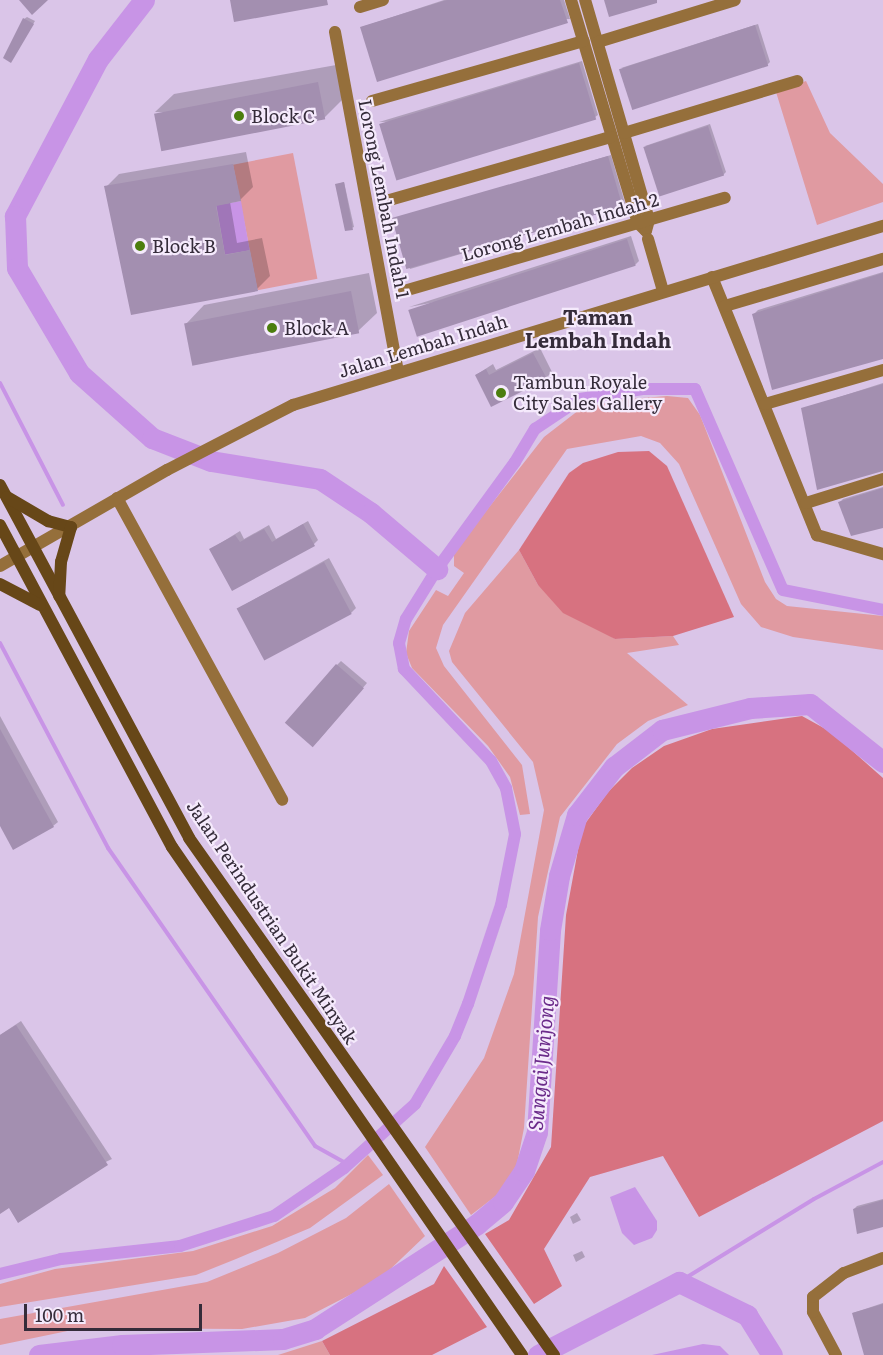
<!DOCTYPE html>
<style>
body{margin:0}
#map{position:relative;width:883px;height:1355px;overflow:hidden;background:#dac5e8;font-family:Literata,serif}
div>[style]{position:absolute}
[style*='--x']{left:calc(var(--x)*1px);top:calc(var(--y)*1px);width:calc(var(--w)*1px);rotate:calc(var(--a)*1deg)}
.green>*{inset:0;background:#e09aa1;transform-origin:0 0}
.forest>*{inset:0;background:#d77280}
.water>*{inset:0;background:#c894e6;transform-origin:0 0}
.shadow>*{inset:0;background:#0003}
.stream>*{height:4px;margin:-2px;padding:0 2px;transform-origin:2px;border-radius:2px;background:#c894e6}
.canal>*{height:12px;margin:-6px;padding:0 6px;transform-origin:6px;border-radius:6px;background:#c894e6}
.river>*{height:21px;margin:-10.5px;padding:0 10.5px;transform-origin:10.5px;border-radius:10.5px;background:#c894e6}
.building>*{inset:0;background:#a38fb0;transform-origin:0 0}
.street>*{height:12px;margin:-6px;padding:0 6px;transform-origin:6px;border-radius:6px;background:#956f3b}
.secondary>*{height:12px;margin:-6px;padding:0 6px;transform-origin:6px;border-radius:6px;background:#674718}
.dots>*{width:16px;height:16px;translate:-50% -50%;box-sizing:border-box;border:3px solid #f5eafc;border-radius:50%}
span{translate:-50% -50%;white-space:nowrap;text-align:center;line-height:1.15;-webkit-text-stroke:4.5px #f5eafc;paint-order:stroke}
.poi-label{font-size:18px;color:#352c3a}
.left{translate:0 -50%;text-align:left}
.street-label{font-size:18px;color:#352c3a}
.neighbourhood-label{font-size:20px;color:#352c3a;font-weight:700}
.water-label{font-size:20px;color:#6b2b8a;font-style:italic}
.scale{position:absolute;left:24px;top:1304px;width:178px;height:27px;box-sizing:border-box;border:3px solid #352c3a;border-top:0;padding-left:8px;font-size:18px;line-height:21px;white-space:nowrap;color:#352c3a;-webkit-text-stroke:4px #f5eafc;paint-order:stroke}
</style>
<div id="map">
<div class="green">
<i style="clip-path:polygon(806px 81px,830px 133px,883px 184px,883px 202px,817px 225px,776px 92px)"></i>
<i style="left:293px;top:153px;width:128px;height:61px;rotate:79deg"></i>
<i style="clip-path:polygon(667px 396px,688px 398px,700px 415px,765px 582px,776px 599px,787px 606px,883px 616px,883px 650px,793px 637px,761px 627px,741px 604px,679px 464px,660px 443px,641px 436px,567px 449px,443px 625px,436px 648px,444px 666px,522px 765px,530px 814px,520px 815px,510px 777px,488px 746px,412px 668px,406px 653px,409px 631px,436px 590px,448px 596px,464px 573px,454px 566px,454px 552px,544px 437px,579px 410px,618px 400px)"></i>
<i style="clip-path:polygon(519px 550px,538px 585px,615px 639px,673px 636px,679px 645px,627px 653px,688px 705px,648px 721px,617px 744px,560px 817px,538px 917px,524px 1128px,517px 1164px,501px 1192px,471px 1215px,425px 1147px,484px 1058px,514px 974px,544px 810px,533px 762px,452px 662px,449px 651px,465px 613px)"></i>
<i style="clip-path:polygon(368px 1155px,383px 1175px,310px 1228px,236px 1259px,196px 1275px,0 1307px,0 1284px,55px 1269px,193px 1251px,272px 1226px,335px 1188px)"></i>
<i style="clip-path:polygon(389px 1184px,425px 1236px,379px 1280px,305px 1318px,242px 1329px,82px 1328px,0 1345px,0 1319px,207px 1282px,278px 1253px,346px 1218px)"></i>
<i style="clip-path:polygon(322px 1341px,330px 1355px,278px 1355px)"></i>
</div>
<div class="forest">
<i style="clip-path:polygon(649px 451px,667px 466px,734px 617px,673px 636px,615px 639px,563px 613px,538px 585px,519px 550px,569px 473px,583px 463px,618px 452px)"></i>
<i style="clip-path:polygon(802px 716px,831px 732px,883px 778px,883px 1121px,699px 1217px,663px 1156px,590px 1177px,544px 1249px,562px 1286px,534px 1304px,485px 1234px,509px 1220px,551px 1147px,566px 915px,582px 828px,608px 792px,632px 768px,664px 746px,712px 729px)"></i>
<i style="clip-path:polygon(444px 1266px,487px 1327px,432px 1355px,330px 1355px,322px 1341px,434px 1284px)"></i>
</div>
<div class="water">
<i style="left:241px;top:201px;width:50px;height:25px;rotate:80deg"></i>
<i style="clip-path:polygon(635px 1187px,657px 1221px,657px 1230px,652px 1238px,634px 1245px,622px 1233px,610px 1197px)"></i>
<i style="clip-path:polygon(703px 1344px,720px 1346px,729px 1355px,652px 1355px)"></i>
</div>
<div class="shadow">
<i style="clip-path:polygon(444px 0,564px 0,570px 19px,362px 27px)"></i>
<i style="clip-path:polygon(27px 17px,35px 21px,13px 58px,24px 19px)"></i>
<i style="clip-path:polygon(758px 24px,770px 62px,767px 65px,621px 68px)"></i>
<i style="clip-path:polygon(582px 61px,598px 115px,595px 117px,379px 122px)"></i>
<i style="clip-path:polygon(336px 65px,342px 100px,324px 118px,155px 112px,174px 94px)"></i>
<i style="clip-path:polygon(710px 124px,726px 172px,723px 175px,645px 146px)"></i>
<i style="clip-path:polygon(246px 152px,253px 187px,240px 200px,230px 202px,237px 243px,262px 238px,270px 276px,257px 289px,106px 187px,119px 174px)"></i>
<i style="clip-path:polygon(611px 155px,625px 203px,623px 206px,410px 269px,395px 221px,398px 218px)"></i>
<i style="clip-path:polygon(344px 182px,354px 227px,346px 230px,338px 184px)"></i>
<i style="clip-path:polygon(631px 236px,639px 261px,635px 265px,409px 307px)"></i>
<i style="clip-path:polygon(883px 272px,883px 357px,754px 314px,758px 310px)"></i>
<i style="clip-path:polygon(369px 273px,377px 313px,358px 331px,186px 324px,204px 305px)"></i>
<i style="clip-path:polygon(540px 348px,552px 372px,546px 378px,476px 375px,493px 364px,496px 370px)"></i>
<i style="clip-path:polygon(883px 383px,883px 469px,802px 409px)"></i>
<i style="clip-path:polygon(883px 487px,883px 526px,840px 502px,843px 499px)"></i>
<i style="clip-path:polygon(308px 521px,318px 540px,314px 544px,211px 549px,240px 531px,244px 539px,269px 525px,276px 539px)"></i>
<i style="clip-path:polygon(329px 558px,356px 608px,351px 613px,237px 609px)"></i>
<i style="clip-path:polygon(341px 661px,367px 683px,318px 741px,337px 665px)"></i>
<i style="clip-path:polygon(0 716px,58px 822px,53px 826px,0 823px)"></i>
<i style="clip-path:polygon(21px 1021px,112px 1159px,0 1212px,0 1035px)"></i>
<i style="clip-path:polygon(883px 1199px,883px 1226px,854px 1209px,857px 1206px)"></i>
<i style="clip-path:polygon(577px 1213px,581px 1220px,573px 1224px,570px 1217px)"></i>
<i style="clip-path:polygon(582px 1251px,585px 1257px,576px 1262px,573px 1255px)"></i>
<i style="clip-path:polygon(883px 1303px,883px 1355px,865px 1355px,853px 1313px)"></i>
</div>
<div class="stream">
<i style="--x:0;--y:383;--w:137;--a:62.7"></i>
<i style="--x:0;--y:643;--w:232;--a:62.2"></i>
<i style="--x:108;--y:848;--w:363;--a:55.2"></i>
<i style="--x:315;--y:1146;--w:38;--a:29"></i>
<i style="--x:679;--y:1282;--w:158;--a:-31.6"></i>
<i style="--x:814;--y:1199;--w:78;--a:-28.2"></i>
</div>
<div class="canal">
<i style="--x:0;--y:1274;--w:63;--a:-13.8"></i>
<i style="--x:61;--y:1259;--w:120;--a:-6.2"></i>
<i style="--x:180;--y:1246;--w:99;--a:-17.7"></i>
<i style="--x:274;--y:1216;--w:85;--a:-34.4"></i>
<i style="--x:344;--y:1168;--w:96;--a:-42"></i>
<i style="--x:415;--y:1104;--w:79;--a:-59.5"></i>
<i style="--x:455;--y:1036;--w:35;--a:-68"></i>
<i style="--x:468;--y:1004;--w:104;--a:-71.6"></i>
<i style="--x:501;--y:905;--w:72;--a:-78.8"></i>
<i style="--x:515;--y:834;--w:47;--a:-101.1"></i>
<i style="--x:506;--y:788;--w:31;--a:-119"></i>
<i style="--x:491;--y:761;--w:127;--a:-133.4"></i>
<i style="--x:404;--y:669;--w:26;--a:-101"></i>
<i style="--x:399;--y:643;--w:25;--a:-74"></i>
<i style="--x:406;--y:619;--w:59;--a:-58.2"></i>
<i style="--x:437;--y:569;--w:132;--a:-53.9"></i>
<i style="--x:515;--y:462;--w:39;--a:-59"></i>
<i style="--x:535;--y:429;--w:54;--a:-33.7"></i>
<i style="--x:580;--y:399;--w:65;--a:-8.9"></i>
<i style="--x:644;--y:389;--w:51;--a:0"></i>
<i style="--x:695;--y:389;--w:219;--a:66.4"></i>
<i style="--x:783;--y:590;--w:102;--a:11.3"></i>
</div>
<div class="river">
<i style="--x:144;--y:0;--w:75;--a:127.9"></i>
<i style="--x:98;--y:59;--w:178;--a:117.9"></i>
<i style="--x:15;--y:216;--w:52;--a:87.8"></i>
<i style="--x:17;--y:268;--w:122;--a:59.4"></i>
<i style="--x:79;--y:373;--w:98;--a:41.7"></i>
<i style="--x:152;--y:438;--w:63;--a:21.3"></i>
<i style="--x:211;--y:461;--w:110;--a:9.4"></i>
<i style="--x:320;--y:479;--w:61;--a:33.7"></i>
<i style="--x:371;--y:513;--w:87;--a:40.3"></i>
<i style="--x:39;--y:1355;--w:84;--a:-6.9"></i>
<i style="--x:122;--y:1345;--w:161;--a:-2.1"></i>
<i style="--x:283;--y:1339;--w:34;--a:-17"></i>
<i style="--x:315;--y:1329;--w:193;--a:-32.9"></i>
<i style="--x:477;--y:1224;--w:34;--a:-40"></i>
<i style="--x:503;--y:1202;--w:37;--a:-56"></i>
<i style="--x:524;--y:1171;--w:41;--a:-71.6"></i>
<i style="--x:537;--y:1132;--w:202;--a:-86.3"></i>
<i style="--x:550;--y:930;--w:55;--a:-80.5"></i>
<i style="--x:559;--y:876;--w:64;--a:-73.6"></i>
<i style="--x:577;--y:815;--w:61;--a:-52.4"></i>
<i style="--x:614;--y:767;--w:61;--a:-37.6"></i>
<i style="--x:662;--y:730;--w:91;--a:-14"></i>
<i style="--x:750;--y:708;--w:60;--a:-3.8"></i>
<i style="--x:810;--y:704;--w:93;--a:38.5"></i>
<i style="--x:538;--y:1355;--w:159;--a:-27.4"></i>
<i style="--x:679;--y:1282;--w:76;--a:25.9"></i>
<i style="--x:747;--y:1315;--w:47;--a:58"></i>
</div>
<div class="building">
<i style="clip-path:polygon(19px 0,48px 0,32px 15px)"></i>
<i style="clip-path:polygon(230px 0,327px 0,328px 5px,234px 22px)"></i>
<i style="clip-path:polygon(447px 0,560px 0,568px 23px,377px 82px,360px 27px)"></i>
<i style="clip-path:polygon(604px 0,657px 0,657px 3px,609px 17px)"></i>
<i style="clip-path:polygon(23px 18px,34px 24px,11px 63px,3px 58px)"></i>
<i style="left:755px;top:25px;width:43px;height:143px;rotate:72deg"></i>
<i style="left:579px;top:63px;width:59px;height:209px;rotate:73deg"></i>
<i style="left:318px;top:82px;width:38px;height:167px;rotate:79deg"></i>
<i style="left:708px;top:126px;width:52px;height:68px;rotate:72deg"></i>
<i style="left:608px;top:156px;width:53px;height:225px;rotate:74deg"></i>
<i style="clip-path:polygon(233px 164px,241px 201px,216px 206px,225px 255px,250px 250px,258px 291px,131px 315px,104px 186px)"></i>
<i style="clip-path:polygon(344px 182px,353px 230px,345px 231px,335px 184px)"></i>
<i style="left:627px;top:239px;width:28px;height:230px;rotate:72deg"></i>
<i style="clip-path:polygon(883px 273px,883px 359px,772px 390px,752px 314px)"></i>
<i style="left:351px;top:291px;width:43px;height:170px;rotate:79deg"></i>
<i style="clip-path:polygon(533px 353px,547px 379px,491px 407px,475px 375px,486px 369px,489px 375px)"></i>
<i style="clip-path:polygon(883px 384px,883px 471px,817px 490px,801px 408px)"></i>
<i style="clip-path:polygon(883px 488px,883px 528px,851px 536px,838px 502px)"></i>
<i style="clip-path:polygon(303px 524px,315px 546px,232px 591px,209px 549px,235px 535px,240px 542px,264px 529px,272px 542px)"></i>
<i style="left:324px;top:562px;width:59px;height:99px;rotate:62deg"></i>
<i style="left:336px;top:664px;width:37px;height:78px;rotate:41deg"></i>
<i style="clip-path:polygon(0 729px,54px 827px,13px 850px,0 826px)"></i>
<i style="clip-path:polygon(16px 1025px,108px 1165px,18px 1223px,9px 1208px,0 1214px,0 1035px)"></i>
<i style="clip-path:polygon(883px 1200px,883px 1227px,857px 1234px,853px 1209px)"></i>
<i style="clip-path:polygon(883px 1304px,883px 1355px,864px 1355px,852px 1313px)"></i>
</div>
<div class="street">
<i style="--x:571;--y:0;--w:233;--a:73.3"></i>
<i style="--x:638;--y:223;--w:11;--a:45"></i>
<i style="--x:646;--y:231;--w:11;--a:-75"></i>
<i style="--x:649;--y:220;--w:229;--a:-106.2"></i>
<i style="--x:360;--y:7;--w:24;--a:-17"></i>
<i style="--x:335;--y:32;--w:346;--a:79.5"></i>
<i style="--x:598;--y:42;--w:143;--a:-17"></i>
<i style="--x:372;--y:101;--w:220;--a:-15.8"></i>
<i style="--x:624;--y:133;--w:181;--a:-16.7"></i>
<i style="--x:386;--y:201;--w:234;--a:-15.9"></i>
<i style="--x:648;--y:239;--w:54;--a:73.9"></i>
<i style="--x:712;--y:277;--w:279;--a:67.9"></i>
<i style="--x:817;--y:535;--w:69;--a:16.1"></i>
<i style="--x:404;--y:291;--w:334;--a:-16.2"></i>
<i style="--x:725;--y:306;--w:165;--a:-16.6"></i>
<i style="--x:765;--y:404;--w:123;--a:-16.1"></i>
<i style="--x:117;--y:498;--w:344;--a:61.3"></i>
<i style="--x:806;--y:503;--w:81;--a:-17.3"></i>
<i style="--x:0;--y:566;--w:193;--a:-29.9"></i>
<i style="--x:167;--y:470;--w:142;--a:-27.3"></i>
<i style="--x:293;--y:405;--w:617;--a:-16.88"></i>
<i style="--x:836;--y:1355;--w:49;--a:-118.1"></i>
<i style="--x:813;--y:1312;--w:15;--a:-90"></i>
<i style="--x:813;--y:1297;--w:39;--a:-38"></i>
<i style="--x:844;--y:1273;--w:42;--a:-21"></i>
</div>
<div class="secondary">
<i style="--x:0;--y:485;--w:400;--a:61.8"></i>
<i style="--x:189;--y:838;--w:633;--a:54.78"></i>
<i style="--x:7;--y:497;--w:48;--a:30.3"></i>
<i style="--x:48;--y:521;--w:24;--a:15"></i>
<i style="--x:71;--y:527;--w:36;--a:106"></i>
<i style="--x:61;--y:562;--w:34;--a:93"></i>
<i style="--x:0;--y:525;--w:365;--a:61.9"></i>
<i style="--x:172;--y:847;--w:617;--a:55.43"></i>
<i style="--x:0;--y:584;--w:45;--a:27.7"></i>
</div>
<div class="dots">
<i style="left:239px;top:116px;background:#4c7e0f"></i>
<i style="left:140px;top:246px;background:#4c7e0f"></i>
<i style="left:272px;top:328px;background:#4c7e0f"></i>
<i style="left:501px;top:393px;background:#4c7e0f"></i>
</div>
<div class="poi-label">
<span class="left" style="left:251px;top:116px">Block C</span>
<span class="left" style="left:152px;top:246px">Block B</span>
<span class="left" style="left:284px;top:328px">Block A</span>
<span class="left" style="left:513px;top:393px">Tambun Royale<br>City Sales Gallery</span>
</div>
<div class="street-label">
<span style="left:384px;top:199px;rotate:79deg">Lorong Lembah Indah 1</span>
<span style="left:560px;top:227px;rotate:-16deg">Lorong Lembah Indah 2</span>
<span style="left:423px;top:346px;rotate:-17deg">Jalan Lembah Indah</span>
<span style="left:272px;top:922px;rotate:56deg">Jalan Perindustrian Bukit Minyak</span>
</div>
<div class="neighbourhood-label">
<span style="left:598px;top:328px">Taman<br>Lembah Indah</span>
</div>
<div class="water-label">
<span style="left:540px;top:1063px;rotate:-85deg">Sungai Junjong</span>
</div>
<div class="scale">100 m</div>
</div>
